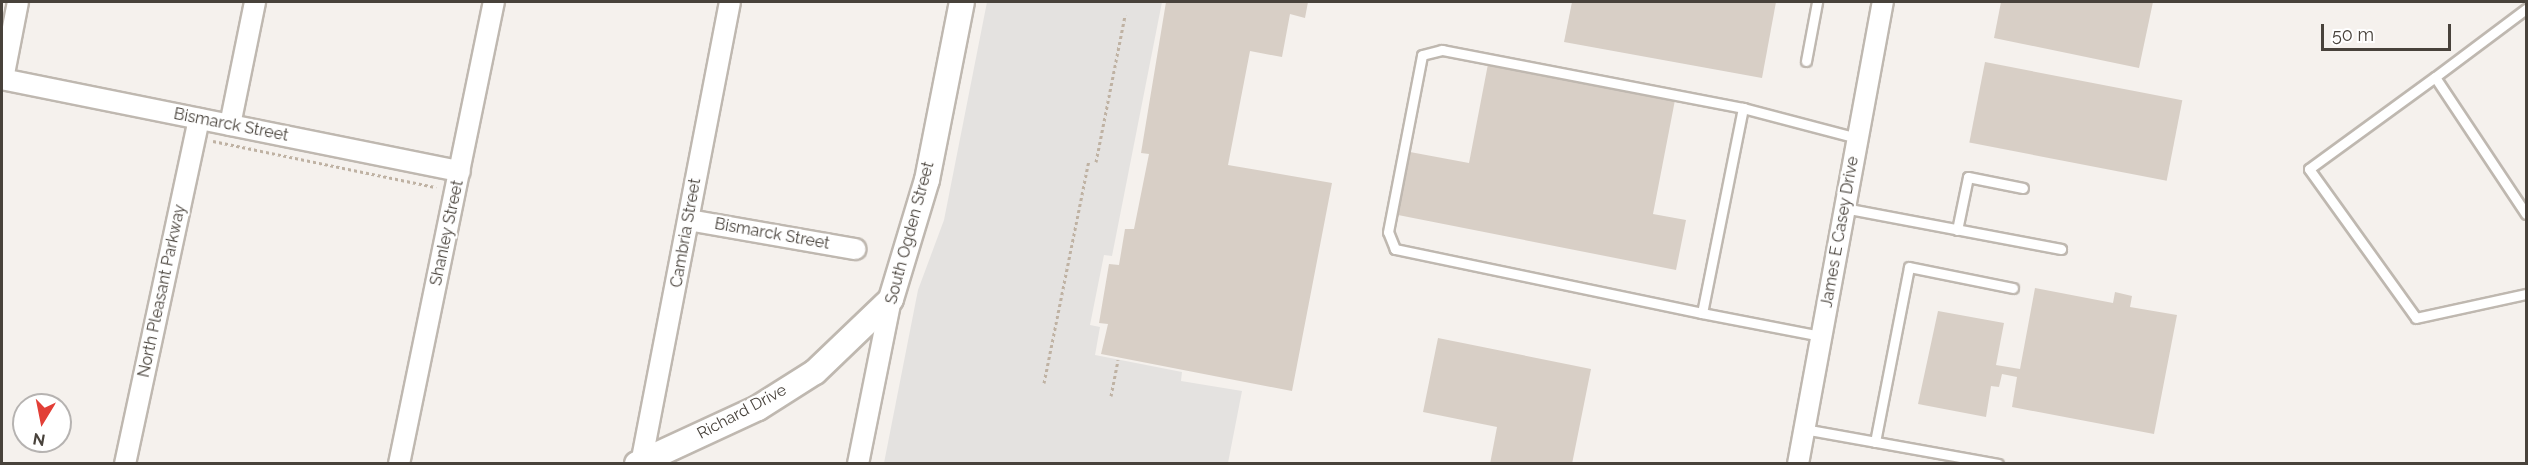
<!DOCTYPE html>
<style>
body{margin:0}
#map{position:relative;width:2528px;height:465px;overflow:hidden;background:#f5f1ed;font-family:Raleway,sans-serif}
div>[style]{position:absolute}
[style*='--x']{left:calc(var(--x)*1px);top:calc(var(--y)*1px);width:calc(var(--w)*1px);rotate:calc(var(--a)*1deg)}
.parking>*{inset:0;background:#e4e2e0}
.building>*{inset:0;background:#d8cfc6;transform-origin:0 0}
.path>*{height:3px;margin-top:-1.5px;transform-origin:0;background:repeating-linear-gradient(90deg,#bfb2a3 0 3px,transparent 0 6px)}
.roads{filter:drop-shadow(2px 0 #bfb8b0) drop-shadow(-2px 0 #bfb8b0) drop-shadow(0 2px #bfb8b0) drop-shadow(0 -2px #bfb8b0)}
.service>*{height:9px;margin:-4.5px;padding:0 4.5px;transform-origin:4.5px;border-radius:4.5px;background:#fff}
.minor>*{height:20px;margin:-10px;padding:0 10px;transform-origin:10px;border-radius:10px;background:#fff}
.tertiary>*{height:24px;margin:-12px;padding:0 12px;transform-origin:12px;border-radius:12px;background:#fff}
span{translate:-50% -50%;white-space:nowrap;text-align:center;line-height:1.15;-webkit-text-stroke:4.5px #fff;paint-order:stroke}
.street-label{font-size:16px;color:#48423b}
.frame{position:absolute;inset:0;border:3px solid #48423b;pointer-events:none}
.north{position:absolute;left:12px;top:393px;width:60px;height:60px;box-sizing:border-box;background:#fff;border:2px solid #b6b3b1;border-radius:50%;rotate:190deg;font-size:16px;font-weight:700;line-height:24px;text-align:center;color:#48423b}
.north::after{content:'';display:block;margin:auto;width:21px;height:27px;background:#e23f37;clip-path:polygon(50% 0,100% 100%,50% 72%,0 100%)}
.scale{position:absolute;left:2321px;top:24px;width:130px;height:27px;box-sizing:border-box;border:3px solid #48423b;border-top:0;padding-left:8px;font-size:18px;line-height:21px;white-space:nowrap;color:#48423b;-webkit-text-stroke:4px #fff;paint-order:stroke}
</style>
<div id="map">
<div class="parking">
<i style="clip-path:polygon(987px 2px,1162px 2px,1112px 256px,1104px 255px,1090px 325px,1100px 327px,1095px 355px,1182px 372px,1181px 381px,1242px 391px,1228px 463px,884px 463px,918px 290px,944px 220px)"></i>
</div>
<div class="building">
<i style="clip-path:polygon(1166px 2px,1308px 2px,1305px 18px,1290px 14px,1282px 57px,1250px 51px,1228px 165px,1332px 183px,1292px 391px,1101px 354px,1108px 324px,1099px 323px,1109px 264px,1119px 265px,1125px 229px,1134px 229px,1149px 154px,1141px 153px)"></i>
<i style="clip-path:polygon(1572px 2px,1776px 2px,1762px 78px,1564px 42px)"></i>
<i style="clip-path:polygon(2001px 2px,2153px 2px,2139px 68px,1994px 38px)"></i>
<i style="left:1985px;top:62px;width:201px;height:82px;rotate:11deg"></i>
<i style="clip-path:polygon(1488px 64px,1675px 100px,1653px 214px,1686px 220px,1676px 270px,1398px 215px,1410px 152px,1469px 163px)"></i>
<i style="clip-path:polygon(2035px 288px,2113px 303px,2115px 292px,2132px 296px,2130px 307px,2177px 315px,2154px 434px,2012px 407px,2017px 377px,2002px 374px,1999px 387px,1991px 386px,1986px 417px,1918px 404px,1938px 311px,2004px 323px,1996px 365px,2020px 369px)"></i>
<i style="clip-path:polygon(1438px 338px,1591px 369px,1572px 464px,1490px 464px,1497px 427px,1423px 412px)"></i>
</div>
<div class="path">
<i style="--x:213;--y:141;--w:228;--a:11.7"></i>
<i style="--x:1096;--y:162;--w:150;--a:-78.8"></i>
<i style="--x:1044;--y:383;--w:227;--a:-78.6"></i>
<i style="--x:1111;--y:396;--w:37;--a:-79"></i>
</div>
<div class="roads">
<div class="service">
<i style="--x:1806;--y:61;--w:60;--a:-79.4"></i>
<i style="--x:2435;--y:77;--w:114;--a:-36.8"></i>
<i style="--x:1844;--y:208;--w:221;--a:10.7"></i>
<i style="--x:2526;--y:214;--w:164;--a:-123.6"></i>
<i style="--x:2435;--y:77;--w:156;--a:143.9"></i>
<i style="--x:2309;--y:169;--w:183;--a:54.3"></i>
<i style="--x:2416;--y:318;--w:113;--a:-12.3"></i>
<i style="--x:1957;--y:230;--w:54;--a:-78.3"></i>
<i style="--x:1968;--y:177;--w:56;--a:11.3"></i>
<i style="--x:1702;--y:313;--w:314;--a:-168.2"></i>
<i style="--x:1395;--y:249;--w:18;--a:-112"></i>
<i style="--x:1388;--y:232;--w:180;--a:-79.1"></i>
<i style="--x:1422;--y:55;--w:21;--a:-14"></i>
<i style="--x:1442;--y:50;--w:307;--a:10.9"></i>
<i style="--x:1821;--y:336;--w:121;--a:-169.1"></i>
<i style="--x:1702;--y:313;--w:209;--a:-78.7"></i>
<i style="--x:1743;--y:108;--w:118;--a:14.7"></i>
<i style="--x:1804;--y:429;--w:197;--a:10.2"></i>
<i style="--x:1875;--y:442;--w:178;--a:-79"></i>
<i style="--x:1909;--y:267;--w:106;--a:11.4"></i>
</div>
<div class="minor">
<i style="--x:2;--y:79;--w:467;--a:11.4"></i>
<i style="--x:3;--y:79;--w:78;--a:-79"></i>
<i style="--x:230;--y:125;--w:126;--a:-78.5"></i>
<i style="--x:689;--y:220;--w:169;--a:9.9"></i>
<i style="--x:125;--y:464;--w:353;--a:-77.9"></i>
<i style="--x:399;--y:464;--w:472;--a:-78.4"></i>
<i style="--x:641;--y:464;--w:470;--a:-79.1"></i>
<i style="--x:858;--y:464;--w:168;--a:-78.7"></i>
<i style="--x:1798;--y:464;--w:470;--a:-79.6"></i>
</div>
<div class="tertiary">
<i style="--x:637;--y:464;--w:133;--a:-24.8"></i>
<i style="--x:758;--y:408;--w:67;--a:-32.3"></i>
<i style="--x:815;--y:372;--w:105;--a:-43.8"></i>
<i style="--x:891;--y:299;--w:124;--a:-73.2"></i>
<i style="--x:927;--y:180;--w:181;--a:-78.9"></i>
</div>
</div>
<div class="street-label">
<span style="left:231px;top:125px;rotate:11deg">Bismarck Street</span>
<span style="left:1840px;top:232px;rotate:-80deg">James E Casey Drive</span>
<span style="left:447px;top:233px;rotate:-78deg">Shanley Street</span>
<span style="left:686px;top:233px;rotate:-80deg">Cambria Street</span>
<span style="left:910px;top:233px;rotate:-75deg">South Ogden Street</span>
<span style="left:772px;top:234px;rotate:10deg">Bismarck Street</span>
<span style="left:162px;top:291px;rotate:-78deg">North Pleasant Parkway</span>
<span style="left:742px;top:412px;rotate:-28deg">Richard Drive</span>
</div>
<div class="frame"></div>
<div class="north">N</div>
<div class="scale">50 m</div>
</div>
